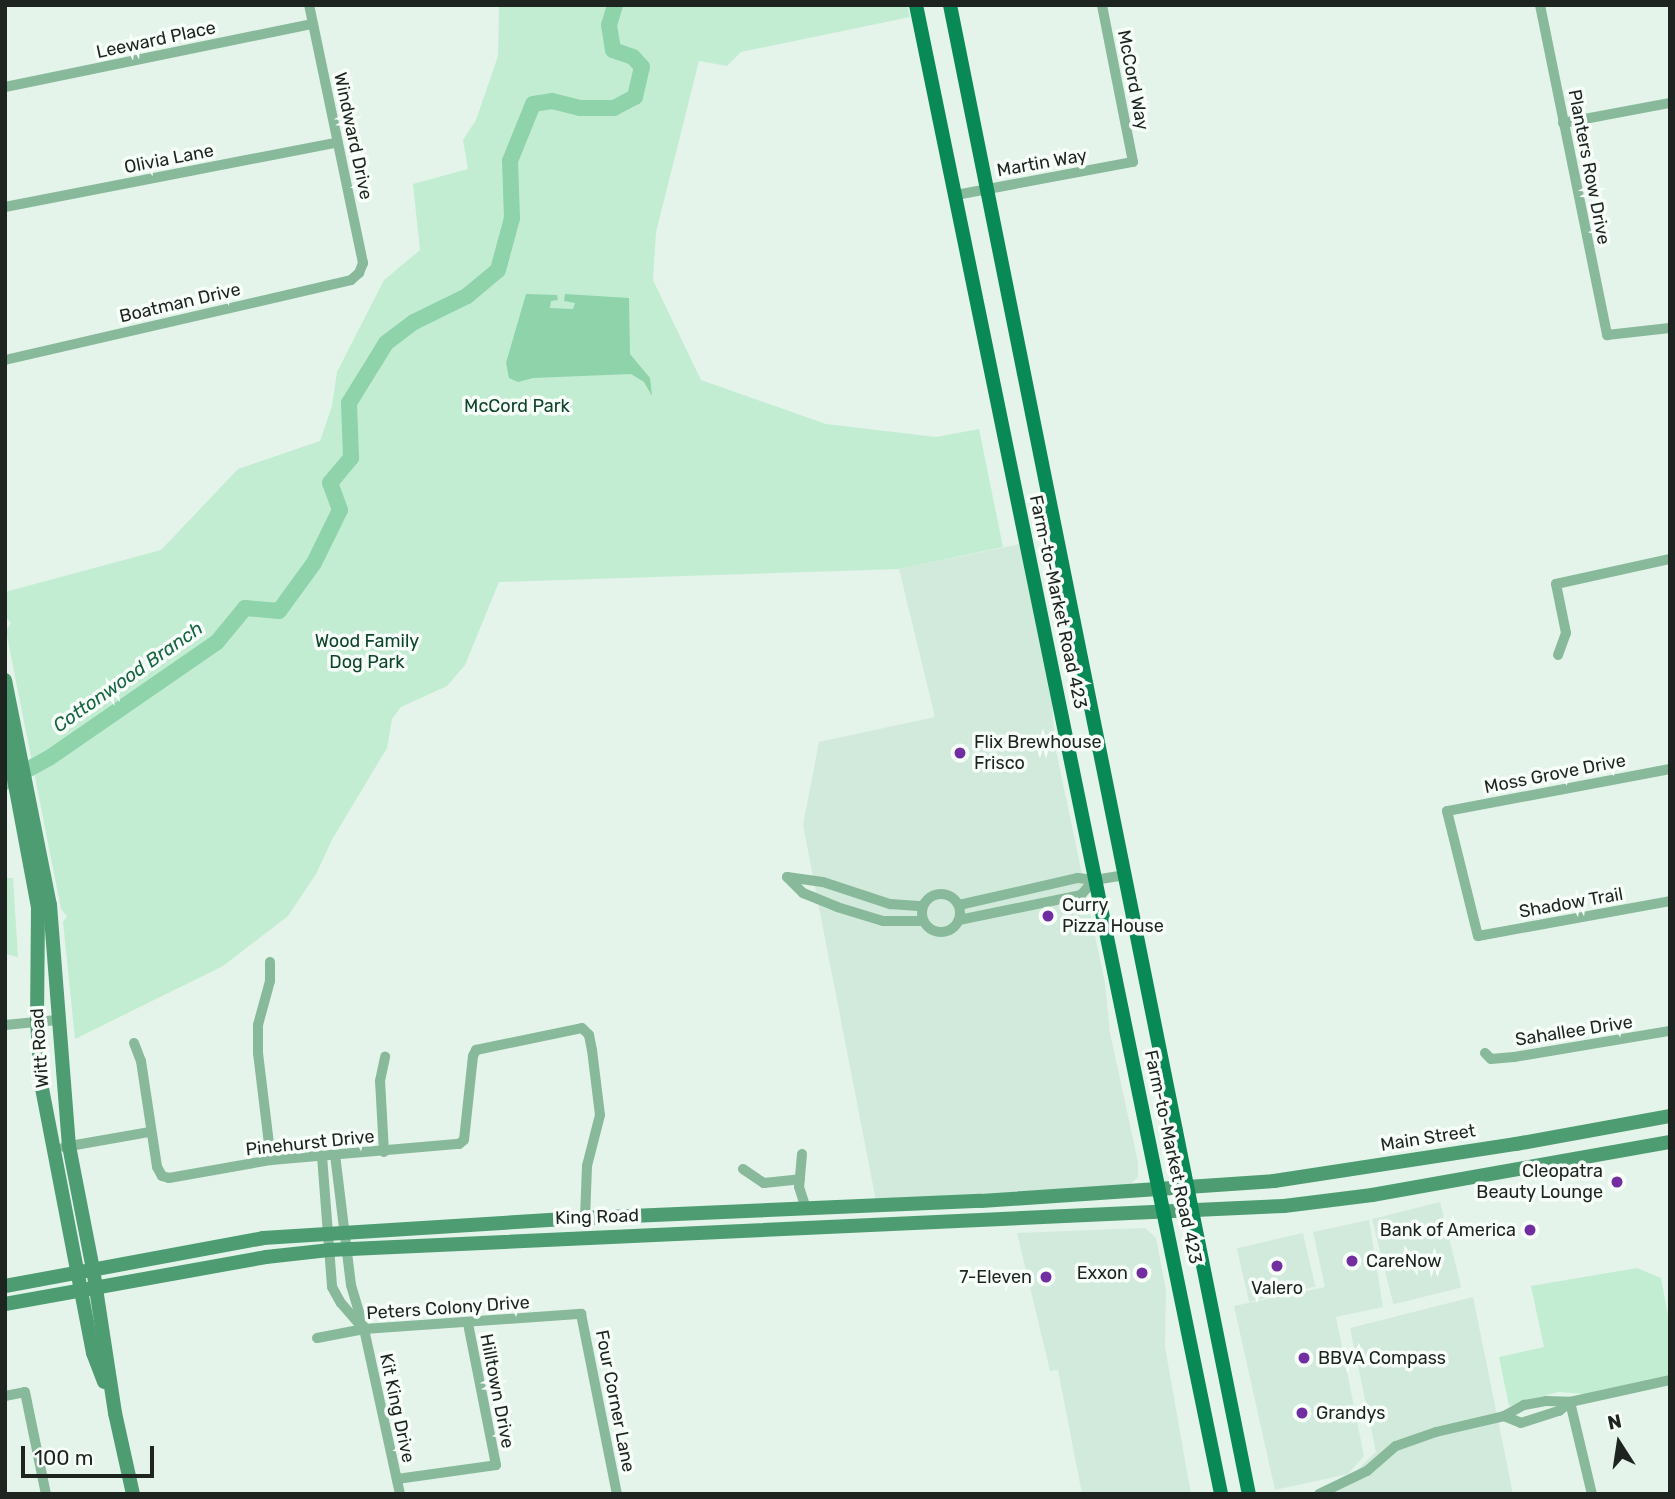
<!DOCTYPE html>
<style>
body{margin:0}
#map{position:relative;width:1675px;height:1499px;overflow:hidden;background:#e4f4ea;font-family:Rubik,sans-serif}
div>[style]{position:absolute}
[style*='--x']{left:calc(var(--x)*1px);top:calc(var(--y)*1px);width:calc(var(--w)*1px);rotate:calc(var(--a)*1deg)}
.built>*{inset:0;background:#d2eadb;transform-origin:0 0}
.green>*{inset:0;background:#c3edd3}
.water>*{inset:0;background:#8ed3aa}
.river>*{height:16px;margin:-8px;padding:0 8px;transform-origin:8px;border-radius:8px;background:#8ed3aa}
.street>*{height:10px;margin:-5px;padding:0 5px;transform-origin:5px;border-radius:5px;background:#88b99b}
.street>.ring{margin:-5px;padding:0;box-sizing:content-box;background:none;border:10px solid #88b99b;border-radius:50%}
.secondary>*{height:14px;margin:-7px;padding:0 7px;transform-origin:7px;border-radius:7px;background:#4e9d72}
.primary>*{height:14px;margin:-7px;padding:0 7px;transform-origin:7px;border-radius:7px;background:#098955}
.dots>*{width:19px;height:19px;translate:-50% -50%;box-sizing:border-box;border:4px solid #f8fffa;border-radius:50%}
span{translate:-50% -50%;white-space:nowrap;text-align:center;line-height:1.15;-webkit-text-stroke:7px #f8fffa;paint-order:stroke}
.street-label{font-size:18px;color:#1e2420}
.park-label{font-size:18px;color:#0d442a}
.poi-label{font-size:18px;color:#1e2420}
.left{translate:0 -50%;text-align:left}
.right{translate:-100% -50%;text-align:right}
.water-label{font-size:19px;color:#156540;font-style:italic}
.frame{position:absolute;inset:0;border:7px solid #1e2420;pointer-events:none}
.north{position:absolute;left:1584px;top:1408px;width:70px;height:70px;-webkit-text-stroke:5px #f8fffa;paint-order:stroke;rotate:348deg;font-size:19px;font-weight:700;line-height:28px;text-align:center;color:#1e2420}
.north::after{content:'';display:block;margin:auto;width:24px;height:32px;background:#1e2420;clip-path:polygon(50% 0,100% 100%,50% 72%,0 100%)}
.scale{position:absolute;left:21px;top:1446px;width:133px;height:32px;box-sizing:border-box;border:4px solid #1e2420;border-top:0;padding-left:9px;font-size:21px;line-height:24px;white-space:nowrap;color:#1e2420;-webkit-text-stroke:5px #f8fffa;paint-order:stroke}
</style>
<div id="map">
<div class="built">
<i style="clip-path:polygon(1020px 544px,1052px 701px,1055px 746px,1105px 983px,1110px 1033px,1138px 1162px,1138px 1177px,1128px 1186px,876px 1201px,803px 825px,819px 742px,935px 717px,899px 569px)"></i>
<i style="left:1440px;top:1202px;width:88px;height:70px;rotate:76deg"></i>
<i style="clip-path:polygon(1369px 1220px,1383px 1307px,1336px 1317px,1364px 1456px,1348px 1474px,1275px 1490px,1234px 1306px,1325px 1287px,1313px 1232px)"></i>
<i style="clip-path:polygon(1145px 1228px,1156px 1238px,1166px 1290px,1165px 1347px,1191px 1494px,1082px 1494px,1058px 1370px,1050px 1371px,1017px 1233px)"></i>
<i style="left:1303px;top:1233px;width:55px;height:68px;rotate:77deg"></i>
<i style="clip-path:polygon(1473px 1297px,1513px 1494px,1332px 1494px,1376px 1452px,1350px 1328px)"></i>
</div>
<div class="green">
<i style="clip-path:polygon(499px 5px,907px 5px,910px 17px,741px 52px,727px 66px,699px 61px,656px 232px,653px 280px,701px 380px,826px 424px,936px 437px,979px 429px,1003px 547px,899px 569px,499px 582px,465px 665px,447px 686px,401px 707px,392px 719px,387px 748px,333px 838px,316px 874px,288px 916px,223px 966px,75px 1039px,63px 922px,67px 916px,61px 909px,6px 631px,11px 623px,5px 616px,5px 592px,161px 550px,238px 469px,320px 441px,332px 406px,337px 372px,384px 280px,420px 250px,413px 184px,468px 169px,463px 140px,476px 120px,498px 56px)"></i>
<i style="clip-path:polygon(13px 878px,18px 957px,5px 954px,5px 878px)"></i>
<i style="clip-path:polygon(1637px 1268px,1661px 1278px,1670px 1326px,1670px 1376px,1585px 1394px,1558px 1392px,1509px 1406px,1499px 1357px,1544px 1347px,1531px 1286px)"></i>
</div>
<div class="water">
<i style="clip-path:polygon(526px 294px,557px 295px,558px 300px,551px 301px,550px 308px,573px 309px,575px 303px,564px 301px,565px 294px,629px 298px,630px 354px,650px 378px,652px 396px,644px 382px,631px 374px,533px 378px,518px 382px,509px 378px,506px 363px)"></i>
</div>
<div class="river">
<i style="--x:5;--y:782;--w:50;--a:-28.6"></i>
<i style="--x:49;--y:758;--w:204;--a:-34.6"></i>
<i style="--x:217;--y:642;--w:44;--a:-50.5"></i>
<i style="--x:245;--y:608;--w:34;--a:5"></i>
<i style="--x:279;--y:611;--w:59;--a:-53.9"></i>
<i style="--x:314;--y:563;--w:59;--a:-63.9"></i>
<i style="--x:340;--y:510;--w:29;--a:-110"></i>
<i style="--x:330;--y:483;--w:33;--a:-50"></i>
<i style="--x:351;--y:458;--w:55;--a:-92.1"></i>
<i style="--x:349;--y:403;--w:70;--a:-58.3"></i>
<i style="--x:386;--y:343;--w:35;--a:-37"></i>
<i style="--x:414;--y:322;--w:59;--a:-26.1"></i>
<i style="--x:467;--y:296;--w:40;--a:-40"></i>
<i style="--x:498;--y:270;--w:54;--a:-74.9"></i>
<i style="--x:512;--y:218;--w:57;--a:-92"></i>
<i style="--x:510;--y:161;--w:61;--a:-68"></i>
<i style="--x:533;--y:104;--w:19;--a:-9"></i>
<i style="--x:552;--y:101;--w:29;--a:14"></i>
<i style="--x:580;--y:108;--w:34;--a:0"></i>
<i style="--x:614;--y:108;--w:24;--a:-28"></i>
<i style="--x:635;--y:97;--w:31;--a:-77"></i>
<i style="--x:642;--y:67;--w:13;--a:-132"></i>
<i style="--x:633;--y:57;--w:21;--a:-161"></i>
<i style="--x:613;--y:50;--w:25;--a:-99"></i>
<i style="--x:609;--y:25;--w:21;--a:-73"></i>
</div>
<div class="street">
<i style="--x:1540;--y:5;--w:337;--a:78.5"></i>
<i style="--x:1607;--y:335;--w:63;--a:-6.3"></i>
<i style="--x:5;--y:87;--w:314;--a:-11.6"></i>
<i style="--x:1563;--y:123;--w:109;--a:-10.6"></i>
<i style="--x:956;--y:195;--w:180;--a:-10.6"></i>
<i style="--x:1133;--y:162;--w:160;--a:-101.2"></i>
<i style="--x:5;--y:207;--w:339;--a:-11"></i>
<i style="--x:5;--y:360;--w:355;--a:-13"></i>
<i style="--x:351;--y:280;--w:11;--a:-41"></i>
<i style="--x:359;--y:273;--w:11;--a:-68"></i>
<i style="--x:363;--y:263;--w:264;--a:-101.8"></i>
<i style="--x:1558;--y:655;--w:23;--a:-70"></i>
<i style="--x:1566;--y:633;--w:50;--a:-101.5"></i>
<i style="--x:1556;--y:584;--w:117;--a:-12.4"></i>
<i style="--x:1670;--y:769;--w:227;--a:169.3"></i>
<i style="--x:1447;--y:811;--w:129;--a:76.1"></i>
<i style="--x:1478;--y:936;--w:195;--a:-10.3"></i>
<i style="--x:787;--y:877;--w:23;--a:45"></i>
<i style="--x:803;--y:893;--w:37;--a:22"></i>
<i style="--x:837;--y:907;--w:48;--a:16.9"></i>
<i style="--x:883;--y:921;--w:40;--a:0"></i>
<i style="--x:787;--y:877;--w:36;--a:8"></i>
<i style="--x:823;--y:882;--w:71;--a:18.2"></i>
<i style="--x:890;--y:904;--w:32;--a:4"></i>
<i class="ring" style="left:922px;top:894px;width:28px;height:28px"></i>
<i style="--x:959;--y:905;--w:122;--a:-12.8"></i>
<i style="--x:1078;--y:878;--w:16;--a:7"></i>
<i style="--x:1094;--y:880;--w:32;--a:-9"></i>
<i style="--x:959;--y:920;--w:125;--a:-11.6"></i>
<i style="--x:1081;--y:895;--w:20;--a:-49"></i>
<i style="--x:270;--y:962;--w:19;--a:90"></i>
<i style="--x:270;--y:981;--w:46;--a:105.3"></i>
<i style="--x:258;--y:1025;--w:28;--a:90"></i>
<i style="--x:258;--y:1053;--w:108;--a:83.1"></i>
<i style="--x:5;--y:1025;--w:52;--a:-5.5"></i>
<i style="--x:134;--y:1043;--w:19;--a:69"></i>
<i style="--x:141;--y:1061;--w:107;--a:81.4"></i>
<i style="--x:157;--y:1167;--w:10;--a:61"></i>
<i style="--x:162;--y:1176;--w:7;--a:16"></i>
<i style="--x:169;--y:1178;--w:104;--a:-10"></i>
<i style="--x:271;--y:1160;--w:189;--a:-4.9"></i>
<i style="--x:459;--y:1144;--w:6;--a:-39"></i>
<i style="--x:464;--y:1140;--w:84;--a:-83.9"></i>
<i style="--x:473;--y:1056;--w:7;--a:-63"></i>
<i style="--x:476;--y:1050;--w:108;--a:-11.7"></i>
<i style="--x:582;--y:1028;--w:10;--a:45"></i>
<i style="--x:589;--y:1035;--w:15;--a:79"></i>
<i style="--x:592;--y:1050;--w:65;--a:83"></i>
<i style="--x:600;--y:1115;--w:53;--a:104.3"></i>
<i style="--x:587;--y:1166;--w:52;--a:92.2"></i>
<i style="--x:1485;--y:1053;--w:8;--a:45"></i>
<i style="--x:1491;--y:1059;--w:23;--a:-5"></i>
<i style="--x:1514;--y:1057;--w:158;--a:-9.5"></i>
<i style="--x:64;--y:1147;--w:86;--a:-10"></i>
<i style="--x:384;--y:1152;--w:71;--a:-93.2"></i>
<i style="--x:380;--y:1081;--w:25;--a:-78"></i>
<i style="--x:802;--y:1154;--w:33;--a:95"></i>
<i style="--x:799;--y:1187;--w:23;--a:72"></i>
<i style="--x:322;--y:1156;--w:131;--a:85.6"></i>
<i style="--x:332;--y:1287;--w:18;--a:61"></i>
<i style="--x:341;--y:1303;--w:35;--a:49"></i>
<i style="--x:364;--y:1329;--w:46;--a:-106.5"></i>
<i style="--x:351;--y:1285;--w:131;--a:-97"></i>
<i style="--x:743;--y:1169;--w:25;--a:34"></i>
<i style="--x:764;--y:1183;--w:36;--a:-6"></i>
<i style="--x:364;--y:1329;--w:169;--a:77.7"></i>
<i style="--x:317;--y:1338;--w:48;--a:-10.8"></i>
<i style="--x:364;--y:1329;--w:218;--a:-4"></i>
<i style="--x:581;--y:1314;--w:184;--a:78.7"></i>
<i style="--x:5;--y:1396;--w:20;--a:-11"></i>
<i style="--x:25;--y:1392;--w:104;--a:78.4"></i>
<i style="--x:1570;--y:1402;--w:95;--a:76.6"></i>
<i style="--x:1504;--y:1416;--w:18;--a:22"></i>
<i style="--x:1521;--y:1423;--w:40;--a:-18"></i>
<i style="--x:1559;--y:1411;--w:14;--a:-39"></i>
<i style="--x:397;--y:1479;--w:100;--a:-8"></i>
<i style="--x:496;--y:1465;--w:145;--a:-101.2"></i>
<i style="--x:1319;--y:1494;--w:53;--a:-25.6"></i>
<i style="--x:1367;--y:1471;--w:38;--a:-41"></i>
<i style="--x:1396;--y:1446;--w:42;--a:-19.3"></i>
<i style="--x:1436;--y:1432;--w:70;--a:-13.2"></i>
<i style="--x:1504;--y:1416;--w:23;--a:-29"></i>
<i style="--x:1524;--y:1405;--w:22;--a:-10"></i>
<i style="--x:1546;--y:1401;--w:24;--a:2"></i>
<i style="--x:1570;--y:1402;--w:102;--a:-12.4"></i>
</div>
<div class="secondary">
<i style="--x:5;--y:680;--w:229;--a:78.7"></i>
<i style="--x:50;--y:905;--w:242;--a:85.5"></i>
<i style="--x:69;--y:1146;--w:125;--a:79"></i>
<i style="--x:93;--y:1269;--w:146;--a:81.3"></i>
<i style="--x:115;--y:1413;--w:83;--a:77.5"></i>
<i style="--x:5;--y:731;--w:180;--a:79.4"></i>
<i style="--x:38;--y:908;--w:112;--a:90.5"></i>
<i style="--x:37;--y:1020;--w:63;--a:86.4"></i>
<i style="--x:41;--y:1083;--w:275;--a:79.1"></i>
<i style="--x:93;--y:1353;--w:31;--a:69"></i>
<i style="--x:5;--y:1286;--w:262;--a:-10.5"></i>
<i style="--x:263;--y:1238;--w:323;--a:-3.6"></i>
<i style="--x:585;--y:1218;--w:396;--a:-2.5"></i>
<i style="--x:981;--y:1201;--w:294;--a:-3.9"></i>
<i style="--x:1274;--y:1181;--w:245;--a:-8.7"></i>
<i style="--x:1516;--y:1144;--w:157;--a:-10.3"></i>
<i style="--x:5;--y:1304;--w:265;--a:-10.2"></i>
<i style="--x:266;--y:1257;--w:63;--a:-6.3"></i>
<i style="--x:329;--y:1250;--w:956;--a:-2.64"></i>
<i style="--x:1284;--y:1206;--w:89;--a:-7.1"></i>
<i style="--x:1372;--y:1195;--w:303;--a:-10.1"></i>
</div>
<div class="primary">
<i style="--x:916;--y:5;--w:1520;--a:78.42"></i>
<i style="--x:950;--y:5;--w:1519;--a:78.65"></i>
</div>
<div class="dots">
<i style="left:960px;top:753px;background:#722da1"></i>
<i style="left:1048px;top:916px;background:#722da1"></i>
<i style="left:1617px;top:1182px;background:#722da1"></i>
<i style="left:1530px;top:1230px;background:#722da1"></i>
<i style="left:1352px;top:1261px;background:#722da1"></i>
<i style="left:1277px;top:1266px;background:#722da1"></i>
<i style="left:1142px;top:1273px;background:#722da1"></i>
<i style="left:1046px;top:1277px;background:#722da1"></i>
<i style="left:1304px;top:1358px;background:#722da1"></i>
<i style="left:1302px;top:1413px;background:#722da1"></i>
</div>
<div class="street-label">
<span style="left:156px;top:40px;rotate:-12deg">Leeward Place</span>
<span style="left:1133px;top:80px;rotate:79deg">McCord Way</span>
<span style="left:353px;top:136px;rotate:78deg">Windward Drive</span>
<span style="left:169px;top:159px;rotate:-11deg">Olivia Lane</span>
<span style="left:1042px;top:163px;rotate:-10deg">Martin Way</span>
<span style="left:1589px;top:167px;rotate:79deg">Planters Row Drive</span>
<span style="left:180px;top:303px;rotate:-13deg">Boatman Drive</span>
<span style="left:1058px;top:602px;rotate:78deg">Farm-to-Market Road 423</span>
<span style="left:1555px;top:774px;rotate:-11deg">Moss Grove Drive</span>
<span style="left:1571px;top:903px;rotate:-10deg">Shadow Trail</span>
<span style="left:1574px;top:1031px;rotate:-9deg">Sahallee Drive</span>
<span style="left:40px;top:1048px;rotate:-94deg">Witt Road</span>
<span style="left:1428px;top:1138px;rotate:-9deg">Main Street</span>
<span style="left:310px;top:1143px;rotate:-6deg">Pinehurst Drive</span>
<span style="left:1173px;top:1157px;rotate:78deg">Farm-to-Market Road 423</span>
<span style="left:597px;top:1217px;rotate:-2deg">King Road</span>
<span style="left:448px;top:1308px;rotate:-4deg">Peters Colony Drive</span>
<span style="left:497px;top:1391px;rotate:79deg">Hilltown Drive</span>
<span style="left:615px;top:1401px;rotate:79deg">Four Corner Lane</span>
<span style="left:397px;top:1408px;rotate:78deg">Kit King Drive</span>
</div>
<div class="park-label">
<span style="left:517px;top:406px">McCord Park</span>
<span style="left:367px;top:652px">Wood Family<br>Dog Park</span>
</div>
<div class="poi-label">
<span class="left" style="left:974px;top:753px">Flix Brewhouse<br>Frisco</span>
<span class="left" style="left:1062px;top:916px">Curry<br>Pizza House</span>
<span class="right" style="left:1603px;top:1182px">Cleopatra<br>Beauty Lounge</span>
<span class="right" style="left:1516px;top:1230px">Bank of America</span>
<span class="left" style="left:1366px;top:1261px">CareNow</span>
<span class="right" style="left:1128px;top:1273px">Exxon</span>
<span class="right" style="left:1032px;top:1277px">7-Eleven</span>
<span style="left:1277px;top:1288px">Valero</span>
<span class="left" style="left:1318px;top:1358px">BBVA Compass</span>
<span class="left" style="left:1316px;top:1413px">Grandys</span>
</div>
<div class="water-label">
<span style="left:128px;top:677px;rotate:-35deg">Cottonwood Branch</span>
</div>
<div class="frame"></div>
<div class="north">N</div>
<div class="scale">100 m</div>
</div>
